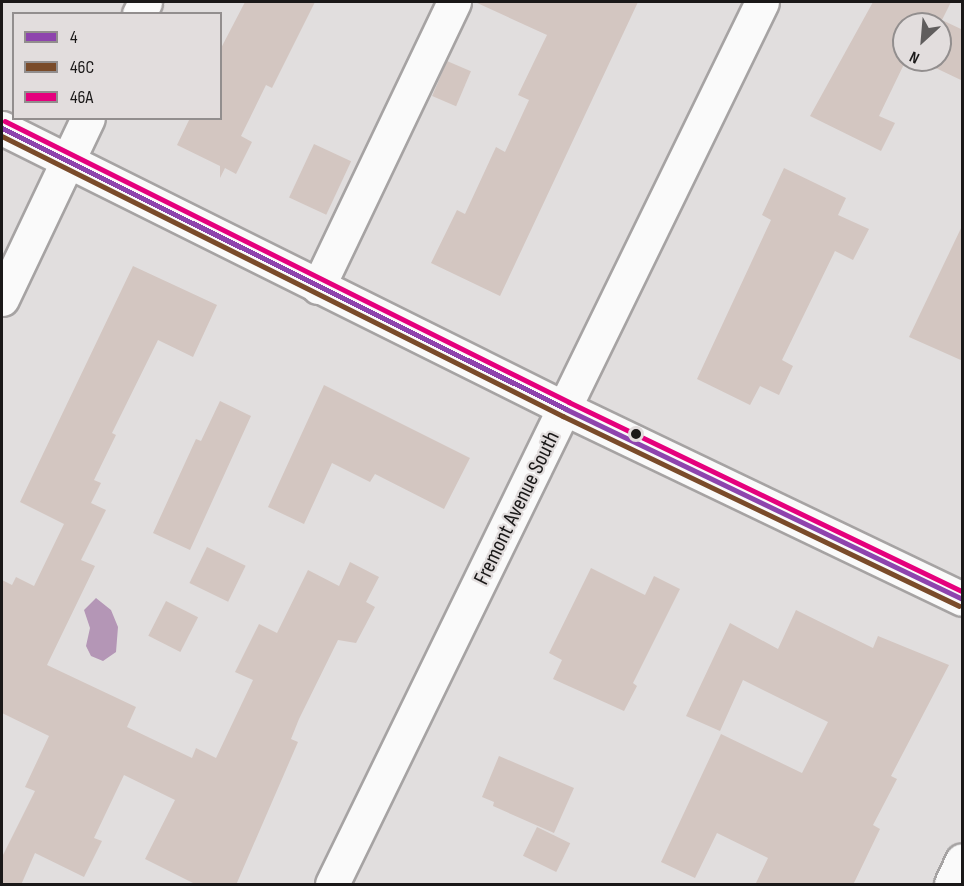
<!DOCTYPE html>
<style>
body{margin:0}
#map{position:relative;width:964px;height:886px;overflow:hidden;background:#e1dede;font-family:"Sofia Sans Condensed",sans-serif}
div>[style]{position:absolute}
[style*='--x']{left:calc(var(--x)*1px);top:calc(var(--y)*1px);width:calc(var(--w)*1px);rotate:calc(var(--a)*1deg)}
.water>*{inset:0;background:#b496b6}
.building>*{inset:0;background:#d3c6c1;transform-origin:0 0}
.roads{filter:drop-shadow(2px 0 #a6a3a3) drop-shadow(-2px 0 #a6a3a3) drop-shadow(0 2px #a6a3a3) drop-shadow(0 -2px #a6a3a3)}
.minor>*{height:33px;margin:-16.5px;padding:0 16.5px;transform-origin:16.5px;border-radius:16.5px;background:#fafafa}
.major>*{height:33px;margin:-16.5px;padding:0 16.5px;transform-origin:16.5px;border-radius:16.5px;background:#fafafa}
.bus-1>*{height:4.5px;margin:-2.25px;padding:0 2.25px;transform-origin:2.25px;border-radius:2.25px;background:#8e44ad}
.bus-2>*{height:4.5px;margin:-2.25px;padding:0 2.25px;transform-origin:2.25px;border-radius:2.25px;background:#7a4b2a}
.bus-3>*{height:4.5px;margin:-2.25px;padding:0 2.25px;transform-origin:2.25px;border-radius:2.25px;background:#e5007d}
.dots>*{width:16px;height:16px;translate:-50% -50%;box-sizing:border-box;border:3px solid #e2dddd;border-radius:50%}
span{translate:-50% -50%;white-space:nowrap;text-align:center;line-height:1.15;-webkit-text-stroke:4.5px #e2dddd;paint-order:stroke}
.street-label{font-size:22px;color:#1a1818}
.frame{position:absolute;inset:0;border:3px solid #1a1818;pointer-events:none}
.legend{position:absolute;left:12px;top:12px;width:210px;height:108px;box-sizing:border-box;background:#e2dddd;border:2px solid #928e8e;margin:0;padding:8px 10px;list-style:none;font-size:18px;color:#1a1818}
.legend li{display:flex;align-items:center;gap:12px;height:30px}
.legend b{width:30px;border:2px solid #928e8e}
.north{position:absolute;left:892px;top:12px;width:60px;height:60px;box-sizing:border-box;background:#e2dddd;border:2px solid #928e8e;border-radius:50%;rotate:206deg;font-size:16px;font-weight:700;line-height:24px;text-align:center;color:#1a1818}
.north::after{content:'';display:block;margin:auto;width:21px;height:27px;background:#605d5d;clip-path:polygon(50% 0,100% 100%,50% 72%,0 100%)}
</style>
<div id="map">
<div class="water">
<i style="clip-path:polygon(96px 598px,111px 610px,118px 627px,116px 652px,103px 661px,91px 656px,86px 646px,90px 628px,84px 610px)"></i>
</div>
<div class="building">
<i style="clip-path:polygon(245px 2px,315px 2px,272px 88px,266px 85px,241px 136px,252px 142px,236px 174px,225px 168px,220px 178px,220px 166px,177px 145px,190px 118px,220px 118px,220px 50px)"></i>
<i style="clip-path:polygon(475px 2px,638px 2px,500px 296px,431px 263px,457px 210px,465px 214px,496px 147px,505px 152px,529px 100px,518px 95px,547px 35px)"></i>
<i style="clip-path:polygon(873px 2px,951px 2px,942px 20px,963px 30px,963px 81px,919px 60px,940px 60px,940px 24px,904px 24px,906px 60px,879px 116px,895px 123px,881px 151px,810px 116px)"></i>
<i style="left:447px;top:61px;width:26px;height:38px;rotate:23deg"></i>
<i style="left:314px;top:144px;width:41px;height:59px;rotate:25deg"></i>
<i style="clip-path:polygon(784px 168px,846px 198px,838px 215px,869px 229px,853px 260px,835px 251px,782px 360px,793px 366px,779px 395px,760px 386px,750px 405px,697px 379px,771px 220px,762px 215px)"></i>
<i style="clip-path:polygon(963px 224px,963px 361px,909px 337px)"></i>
<i style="clip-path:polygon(133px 266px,217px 305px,193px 357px,158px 340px,112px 433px,116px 435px,94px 480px,101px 483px,91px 503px,106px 510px,81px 560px,95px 566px,47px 665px,136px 707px,127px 727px,192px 758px,196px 748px,216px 758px,253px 680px,235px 672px,259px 624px,277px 633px,308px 570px,339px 586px,350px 562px,379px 577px,366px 602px,375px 607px,356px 643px,338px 640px,299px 719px,291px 739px,298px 742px,236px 885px,197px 885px,145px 859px,175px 800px,124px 775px,94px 838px,102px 841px,84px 877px,35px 853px,21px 885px,2px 885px,2px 857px,35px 791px,25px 787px,49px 736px,2px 713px,2px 580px,12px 585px,16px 577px,34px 586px,64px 524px,20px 502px)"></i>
<i style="clip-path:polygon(324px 385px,470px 458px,444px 509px,375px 474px,370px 482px,332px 463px,304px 524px,268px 507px)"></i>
<i style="clip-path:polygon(220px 401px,251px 416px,190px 550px,153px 533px,196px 439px,201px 441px)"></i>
<i style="left:207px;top:547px;width:43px;height:40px;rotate:26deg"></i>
<i style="clip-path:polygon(591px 568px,645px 595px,654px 576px,680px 589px,633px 683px,637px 686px,624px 711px,553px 679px,562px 660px,549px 653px)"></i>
<i style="left:166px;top:601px;width:36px;height:39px;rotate:27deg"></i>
<i style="clip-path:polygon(796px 610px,873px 648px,878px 636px,949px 665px,891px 776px,897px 779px,873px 825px,880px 829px,853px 885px,755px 885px,768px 858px,717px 833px,695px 878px,661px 862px,721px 734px,802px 773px,828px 722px,743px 680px,720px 731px,686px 716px,730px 623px,778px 649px)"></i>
<i style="clip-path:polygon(499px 756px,574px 788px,554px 833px,493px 806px,494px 802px,482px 797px)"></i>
<i style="left:537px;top:827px;width:37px;height:32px;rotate:26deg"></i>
</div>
<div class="roads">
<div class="minor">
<i style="--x:139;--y:14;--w:13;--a:-63"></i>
<i style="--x:318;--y:287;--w:316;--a:-64.5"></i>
<i style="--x:2;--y:299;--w:200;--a:-64.6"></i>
<i style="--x:332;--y:884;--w:981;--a:-64.01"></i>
<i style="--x:951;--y:884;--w:26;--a:-65"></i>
</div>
<div class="major">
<i style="--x:2;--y:128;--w:630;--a:26.48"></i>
<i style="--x:566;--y:409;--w:439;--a:25.6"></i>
</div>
</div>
<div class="bus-1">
<i style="--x:2;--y:128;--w:630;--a:26.48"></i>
<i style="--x:566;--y:409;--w:439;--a:25.6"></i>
</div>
<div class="bus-2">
<i style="--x:2;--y:136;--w:627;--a:26.52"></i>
<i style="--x:563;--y:416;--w:439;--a:25.6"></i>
</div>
<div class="bus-3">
<i style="--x:5;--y:121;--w:630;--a:26.48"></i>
<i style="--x:569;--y:402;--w:436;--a:25.7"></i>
</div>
<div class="dots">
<i style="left:636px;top:434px;background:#1a1818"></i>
</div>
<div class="street-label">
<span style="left:517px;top:508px;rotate:-64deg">Fremont Avenue South</span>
</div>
<div class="frame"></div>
<ul class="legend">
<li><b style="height:8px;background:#8e44ad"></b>4</li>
<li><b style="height:8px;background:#7a4b2a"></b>46C</li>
<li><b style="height:8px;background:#e5007d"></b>46A</li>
</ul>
<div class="north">N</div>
</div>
